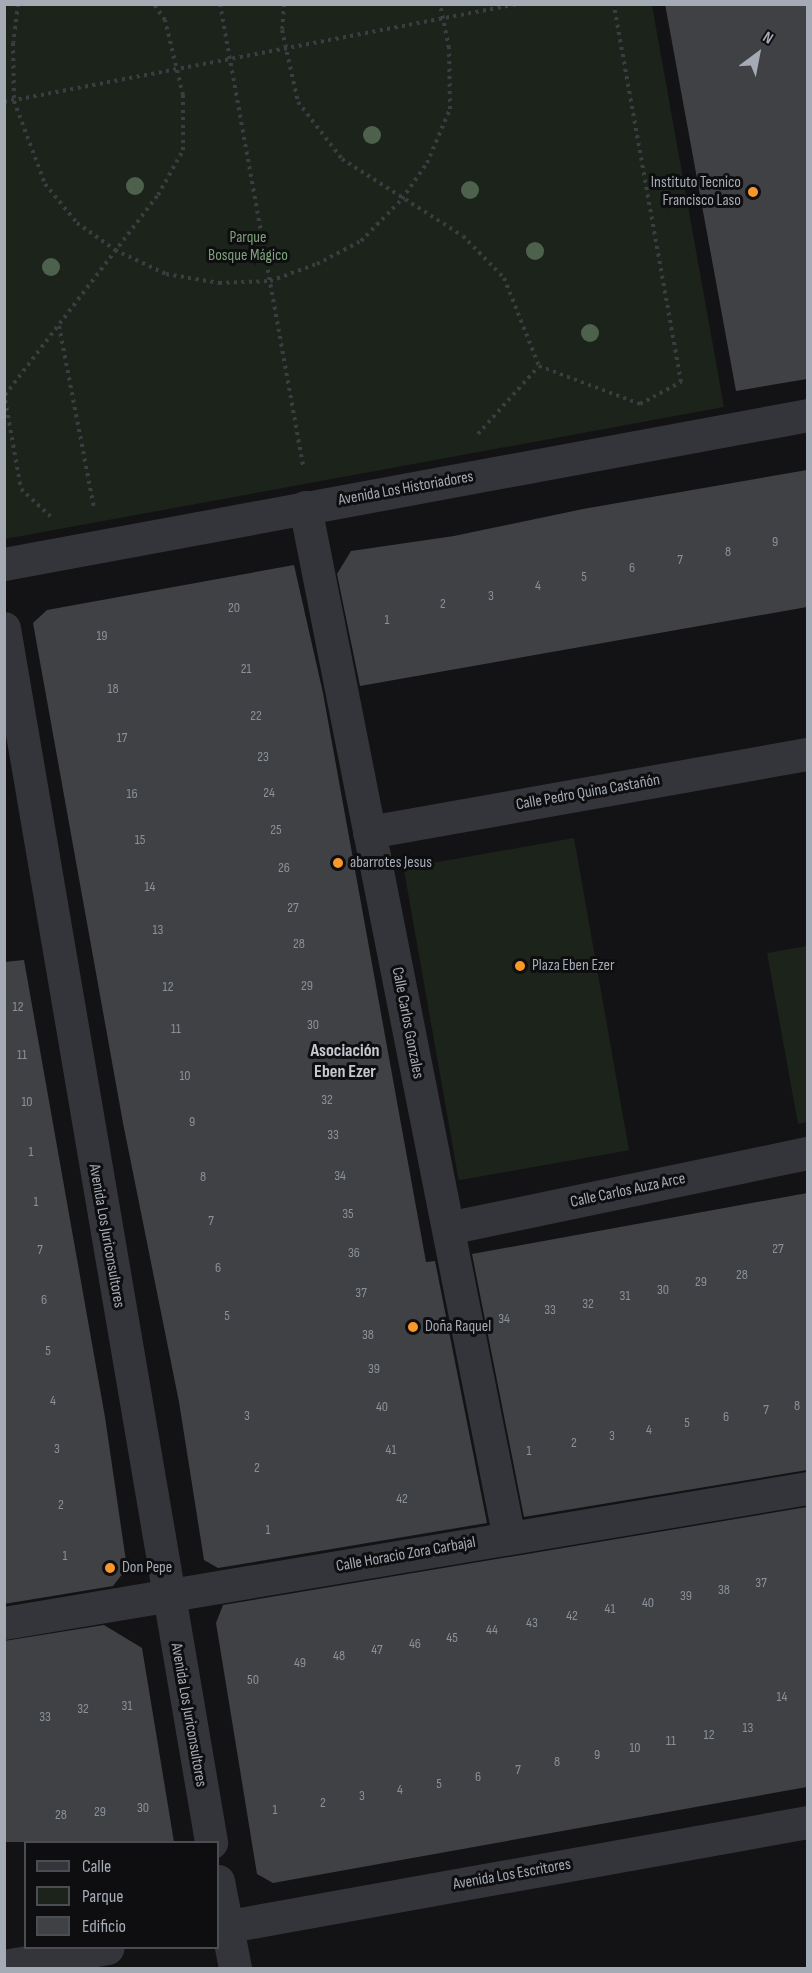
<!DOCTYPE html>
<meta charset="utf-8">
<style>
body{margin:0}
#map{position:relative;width:812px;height:1973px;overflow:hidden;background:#131315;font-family:"Sofia Sans Condensed",sans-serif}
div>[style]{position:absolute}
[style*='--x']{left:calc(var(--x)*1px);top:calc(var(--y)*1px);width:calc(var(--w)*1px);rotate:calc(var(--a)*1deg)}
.green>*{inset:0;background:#1b231b;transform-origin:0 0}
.building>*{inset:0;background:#3f4145}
.path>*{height:4px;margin-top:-2px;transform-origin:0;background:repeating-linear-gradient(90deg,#3a3d41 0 3px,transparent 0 7.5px)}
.minor>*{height:33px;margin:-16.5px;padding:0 16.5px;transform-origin:16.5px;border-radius:16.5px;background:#34353a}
.tertiary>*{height:33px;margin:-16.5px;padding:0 16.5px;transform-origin:16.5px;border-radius:16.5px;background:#34353a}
.trees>*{width:18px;height:18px;margin:-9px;border-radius:50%;background:#4d614d}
.dots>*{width:16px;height:16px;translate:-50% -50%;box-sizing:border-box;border:3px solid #0e0e10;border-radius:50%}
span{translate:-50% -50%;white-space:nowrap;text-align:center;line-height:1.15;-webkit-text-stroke:6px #0e0e10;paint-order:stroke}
.number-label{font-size:14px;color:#8b9099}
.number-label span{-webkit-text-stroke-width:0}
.poi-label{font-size:16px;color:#a4abb5}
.right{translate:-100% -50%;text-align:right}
.left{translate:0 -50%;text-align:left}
.park-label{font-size:16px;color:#7da17a}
.street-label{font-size:16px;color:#a4abb5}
.neighbourhood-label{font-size:18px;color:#c5cad1;font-weight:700}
.frame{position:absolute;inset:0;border:6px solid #a4abb5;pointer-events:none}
.legend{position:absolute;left:24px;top:1841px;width:195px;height:108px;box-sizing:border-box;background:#0e0e10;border:2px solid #4a4d52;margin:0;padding:8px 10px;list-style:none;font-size:18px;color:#a4abb5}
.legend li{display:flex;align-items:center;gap:12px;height:30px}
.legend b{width:30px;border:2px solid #4a4d52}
.north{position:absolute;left:728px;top:24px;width:60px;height:60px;-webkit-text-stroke:4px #0e0e10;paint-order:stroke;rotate:32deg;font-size:16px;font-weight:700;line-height:24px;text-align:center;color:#a4abb5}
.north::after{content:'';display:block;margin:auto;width:21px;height:27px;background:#a4abb5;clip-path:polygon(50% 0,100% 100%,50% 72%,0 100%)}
</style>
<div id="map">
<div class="green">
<i style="clip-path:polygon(5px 4px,652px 5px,724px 407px,5px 539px)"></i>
<i style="left:574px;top:838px;width:317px;height:173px;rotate:80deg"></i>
<i style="clip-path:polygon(807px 946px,807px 1122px,798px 1124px,767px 953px)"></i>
</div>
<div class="building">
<i style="clip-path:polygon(665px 4px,807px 4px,807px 379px,736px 391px)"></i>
<i style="clip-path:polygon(807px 470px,807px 607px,360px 686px,337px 574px,351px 551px,454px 536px,583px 509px)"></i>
<i style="clip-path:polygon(294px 565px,323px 693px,426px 1262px,435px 1261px,487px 1523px,218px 1568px,204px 1560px,179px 1402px,123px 1123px,33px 623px,47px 610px)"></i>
<i style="clip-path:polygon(24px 960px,105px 1417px,127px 1568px,113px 1586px,4px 1604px,4px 962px)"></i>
<i style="clip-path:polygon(807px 1193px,807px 1470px,524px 1517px,472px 1254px)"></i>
<i style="clip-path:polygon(807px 1507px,807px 1787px,273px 1883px,257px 1874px,216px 1623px,223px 1605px)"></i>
<i style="clip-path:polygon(104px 1625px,142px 1648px,174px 1842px,4px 1842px,4px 1641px)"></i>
</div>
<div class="path">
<i style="--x:18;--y:4;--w:39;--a:97"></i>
<i style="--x:13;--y:43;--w:58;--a:89"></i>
<i style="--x:14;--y:101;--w:89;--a:69.5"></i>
<i style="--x:45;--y:184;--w:50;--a:50.6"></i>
<i style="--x:77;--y:223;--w:47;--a:35.4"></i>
<i style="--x:115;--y:250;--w:56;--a:25.2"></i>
<i style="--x:166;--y:274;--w:54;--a:9.6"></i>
<i style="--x:219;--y:283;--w:51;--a:-2.2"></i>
<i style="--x:270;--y:281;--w:50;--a:-19.9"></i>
<i style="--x:317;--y:264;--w:50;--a:-27.6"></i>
<i style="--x:361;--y:241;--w:59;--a:-45.7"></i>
<i style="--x:402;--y:199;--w:44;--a:-55.2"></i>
<i style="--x:427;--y:163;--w:59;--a:-66.9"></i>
<i style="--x:450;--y:109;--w:61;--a:-90.9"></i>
<i style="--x:449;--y:48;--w:45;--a:-101.6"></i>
<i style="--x:220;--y:4;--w:470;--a:79.8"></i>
<i style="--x:284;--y:4;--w:26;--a:94"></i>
<i style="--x:282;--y:30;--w:74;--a:77.5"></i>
<i style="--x:298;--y:102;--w:72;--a:52.3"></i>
<i style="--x:342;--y:159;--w:143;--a:32.5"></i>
<i style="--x:463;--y:236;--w:59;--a:45.7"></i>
<i style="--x:504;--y:278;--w:95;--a:68.3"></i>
<i style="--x:4;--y:102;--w:523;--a:-10.79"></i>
<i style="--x:59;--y:326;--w:184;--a:79.1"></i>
<i style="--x:4;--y:393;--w:97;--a:80"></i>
<i style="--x:21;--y:489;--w:40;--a:43"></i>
<i style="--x:5;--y:395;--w:252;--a:-52.6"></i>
<i style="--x:158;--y:195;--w:51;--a:-60.9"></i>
<i style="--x:183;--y:150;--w:55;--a:-90"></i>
<i style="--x:183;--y:95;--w:77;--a:-103.5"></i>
<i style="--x:165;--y:20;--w:19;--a:-125"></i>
<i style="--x:478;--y:434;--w:91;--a:-48.1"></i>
<i style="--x:539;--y:366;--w:108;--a:20.6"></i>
<i style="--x:640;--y:404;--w:47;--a:-28.2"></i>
<i style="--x:681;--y:382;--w:384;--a:-100.1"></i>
</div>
<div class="minor">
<i style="--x:305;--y:507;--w:1051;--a:78.81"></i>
<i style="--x:369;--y:832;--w:446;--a:-10.1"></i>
<i style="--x:448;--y:1228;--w:368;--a:-11.8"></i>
<i style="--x:4;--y:1623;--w:815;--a:-9.53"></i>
</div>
<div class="tertiary">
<i style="--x:4;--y:564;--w:818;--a:-10.5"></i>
<i style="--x:4;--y:628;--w:1232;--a:80.32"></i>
<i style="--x:218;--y:1881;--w:89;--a:78.9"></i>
<i style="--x:218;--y:1928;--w:599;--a:-10.19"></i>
<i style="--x:4;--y:1966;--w:105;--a:-9.9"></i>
</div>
<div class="trees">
<i style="left:372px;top:135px"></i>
<i style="left:135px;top:186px"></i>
<i style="left:470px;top:190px"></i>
<i style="left:535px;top:251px"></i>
<i style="left:51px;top:267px"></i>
<i style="left:590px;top:333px"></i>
</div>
<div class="dots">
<i style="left:753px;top:192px;background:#f79828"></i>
<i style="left:338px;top:863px;background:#f79828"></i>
<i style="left:520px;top:966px;background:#f79828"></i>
<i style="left:413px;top:1327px;background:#f79828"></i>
<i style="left:110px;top:1568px;background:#f79828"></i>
</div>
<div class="number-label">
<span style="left:775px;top:542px">9</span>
<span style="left:728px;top:552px">8</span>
<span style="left:680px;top:560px">7</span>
<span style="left:632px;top:568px">6</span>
<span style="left:584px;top:577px">5</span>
<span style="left:538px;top:586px">4</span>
<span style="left:491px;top:596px">3</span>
<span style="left:443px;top:604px">2</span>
<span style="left:234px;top:608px">20</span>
<span style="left:387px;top:620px">1</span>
<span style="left:102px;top:636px">19</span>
<span style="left:246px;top:669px">21</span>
<span style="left:113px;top:689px">18</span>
<span style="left:256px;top:716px">22</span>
<span style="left:122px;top:738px">17</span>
<span style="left:263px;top:757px">23</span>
<span style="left:269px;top:793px">24</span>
<span style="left:132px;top:794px">16</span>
<span style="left:276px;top:830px">25</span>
<span style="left:140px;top:840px">15</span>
<span style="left:284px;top:868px">26</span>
<span style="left:150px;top:887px">14</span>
<span style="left:293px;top:908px">27</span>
<span style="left:158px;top:930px">13</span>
<span style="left:299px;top:944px">28</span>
<span style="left:307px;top:986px">29</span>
<span style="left:168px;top:987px">12</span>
<span style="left:18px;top:1007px">12</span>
<span style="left:313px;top:1025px">30</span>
<span style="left:176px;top:1029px">11</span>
<span style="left:22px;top:1055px">11</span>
<span style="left:185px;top:1076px">10</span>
<span style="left:327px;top:1100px">32</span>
<span style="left:27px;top:1102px">10</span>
<span style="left:192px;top:1122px">9</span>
<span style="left:333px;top:1135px">33</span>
<span style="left:31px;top:1152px">1</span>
<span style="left:340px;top:1176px">34</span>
<span style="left:203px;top:1177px">8</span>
<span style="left:36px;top:1202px">1</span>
<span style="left:348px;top:1214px">35</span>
<span style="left:211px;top:1221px">7</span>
<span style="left:778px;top:1249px">27</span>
<span style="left:40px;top:1250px">7</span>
<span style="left:354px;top:1253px">36</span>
<span style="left:218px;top:1268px">6</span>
<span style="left:742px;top:1275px">28</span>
<span style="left:701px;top:1282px">29</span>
<span style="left:663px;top:1290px">30</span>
<span style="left:361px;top:1293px">37</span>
<span style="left:625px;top:1296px">31</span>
<span style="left:44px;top:1300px">6</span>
<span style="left:588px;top:1304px">32</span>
<span style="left:550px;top:1310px">33</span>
<span style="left:227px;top:1316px">5</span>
<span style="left:504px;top:1319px">34</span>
<span style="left:368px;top:1335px">38</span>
<span style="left:48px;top:1351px">5</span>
<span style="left:374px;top:1369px">39</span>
<span style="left:53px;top:1401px">4</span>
<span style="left:797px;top:1406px">8</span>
<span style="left:382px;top:1407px">40</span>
<span style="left:766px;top:1410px">7</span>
<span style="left:247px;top:1416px">3</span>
<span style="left:726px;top:1417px">6</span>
<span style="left:687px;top:1423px">5</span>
<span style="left:649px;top:1430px">4</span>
<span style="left:612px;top:1436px">3</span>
<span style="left:574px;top:1443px">2</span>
<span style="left:57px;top:1449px">3</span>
<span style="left:391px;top:1450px">41</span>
<span style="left:529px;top:1451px">1</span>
<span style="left:257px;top:1468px">2</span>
<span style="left:402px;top:1499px">42</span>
<span style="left:61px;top:1505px">2</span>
<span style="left:268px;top:1530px">1</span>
<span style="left:65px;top:1556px">1</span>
<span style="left:761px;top:1583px">37</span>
<span style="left:724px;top:1590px">38</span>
<span style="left:686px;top:1596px">39</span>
<span style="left:648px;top:1603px">40</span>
<span style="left:610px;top:1609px">41</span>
<span style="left:572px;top:1616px">42</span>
<span style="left:532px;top:1623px">43</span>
<span style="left:492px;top:1630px">44</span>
<span style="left:452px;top:1638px">45</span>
<span style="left:415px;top:1644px">46</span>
<span style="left:377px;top:1650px">47</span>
<span style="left:339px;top:1656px">48</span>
<span style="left:300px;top:1663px">49</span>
<span style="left:253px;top:1680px">50</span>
<span style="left:782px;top:1697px">14</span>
<span style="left:127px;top:1706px">31</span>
<span style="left:83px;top:1709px">32</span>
<span style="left:45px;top:1717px">33</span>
<span style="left:748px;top:1728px">13</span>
<span style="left:709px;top:1735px">12</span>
<span style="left:671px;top:1741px">11</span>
<span style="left:635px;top:1748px">10</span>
<span style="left:597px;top:1755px">9</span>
<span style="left:557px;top:1762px">8</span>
<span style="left:518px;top:1770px">7</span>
<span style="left:478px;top:1777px">6</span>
<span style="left:439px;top:1784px">5</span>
<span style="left:400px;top:1790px">4</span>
<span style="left:362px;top:1796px">3</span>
<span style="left:323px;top:1803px">2</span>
<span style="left:143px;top:1808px">30</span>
<span style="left:275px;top:1810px">1</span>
<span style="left:100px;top:1812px">29</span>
<span style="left:61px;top:1815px">28</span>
</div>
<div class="poi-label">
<span class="right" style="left:741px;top:192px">Instituto Tecnico<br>Francisco Laso</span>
<span class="left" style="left:350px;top:863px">abarrotes Jesus</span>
<span class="left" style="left:532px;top:966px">Plaza Eben Ezer</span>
<span class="left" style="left:425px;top:1327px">Doña Raquel</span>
<span class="left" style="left:122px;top:1568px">Don Pepe</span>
</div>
<div class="park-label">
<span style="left:248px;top:247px">Parque<br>Bosque Mágico</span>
</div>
<div class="street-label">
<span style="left:406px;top:489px;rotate:-10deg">Avenida Los Historiadores</span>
<span style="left:588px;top:793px;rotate:-10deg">Calle Pedro Quina Castañón</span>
<span style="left:407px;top:1023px;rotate:79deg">Calle Carlos Gonzales</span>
<span style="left:628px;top:1191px;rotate:-12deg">Calle Carlos Auza Arce</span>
<span style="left:106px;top:1236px;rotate:80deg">Avenida Los Juriconsultores</span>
<span style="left:406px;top:1555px;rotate:-10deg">Calle Horacio Zora Carbajal</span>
<span style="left:188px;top:1715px;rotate:80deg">Avenida Los Juriconsultores</span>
<span style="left:512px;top:1875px;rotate:-10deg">Avenida Los Escritores</span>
</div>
<div class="neighbourhood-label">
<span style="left:345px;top:1062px">Asociación<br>Eben Ezer</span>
</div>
<div class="frame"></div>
<ul class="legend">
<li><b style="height:8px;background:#34353a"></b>Calle</li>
<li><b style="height:16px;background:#1b231b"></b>Parque</li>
<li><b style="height:16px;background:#3f4145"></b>Edificio</li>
</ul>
<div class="north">N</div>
</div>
